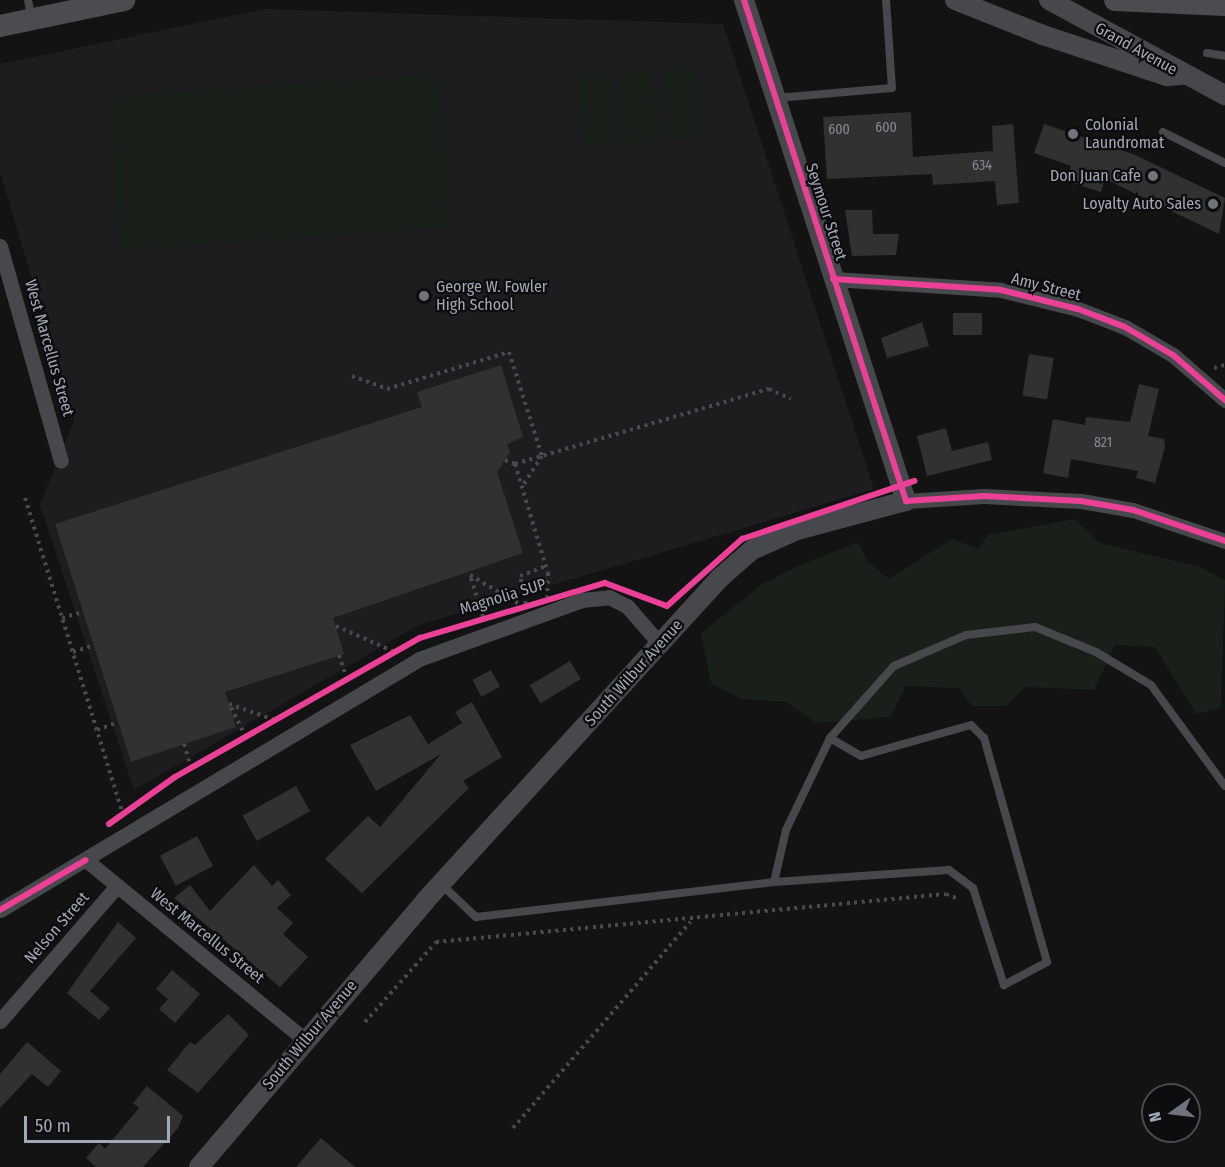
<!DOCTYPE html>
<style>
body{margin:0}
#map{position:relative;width:1225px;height:1167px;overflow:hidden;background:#131313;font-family:"Fira Sans Condensed",sans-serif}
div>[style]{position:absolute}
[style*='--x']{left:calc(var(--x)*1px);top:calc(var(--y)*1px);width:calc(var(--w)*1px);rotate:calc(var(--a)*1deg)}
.built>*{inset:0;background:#1d1d1f}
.green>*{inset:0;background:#19201a;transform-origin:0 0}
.building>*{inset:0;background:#313132;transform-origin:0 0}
.path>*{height:4px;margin-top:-2px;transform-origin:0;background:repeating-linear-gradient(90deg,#484a4e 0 3px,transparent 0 7.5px)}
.service>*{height:8px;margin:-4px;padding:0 4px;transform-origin:4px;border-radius:4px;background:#47484c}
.minor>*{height:15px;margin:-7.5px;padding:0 7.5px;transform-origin:7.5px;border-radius:7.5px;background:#47484c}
.tertiary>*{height:20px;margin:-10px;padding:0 10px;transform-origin:10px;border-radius:10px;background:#47484c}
.secondary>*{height:22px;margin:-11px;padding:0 11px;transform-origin:11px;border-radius:11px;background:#4b4c50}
.cycleway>*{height:6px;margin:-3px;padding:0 3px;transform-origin:3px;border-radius:3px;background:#ea4096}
.dots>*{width:16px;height:16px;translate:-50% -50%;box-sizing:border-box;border:3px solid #0d0d0f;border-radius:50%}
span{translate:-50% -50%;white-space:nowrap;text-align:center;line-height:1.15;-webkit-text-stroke:4.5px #0d0d0f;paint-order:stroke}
.number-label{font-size:14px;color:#868a94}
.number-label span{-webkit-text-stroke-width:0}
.street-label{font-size:16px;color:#a2a8b5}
.poi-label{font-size:16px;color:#a2a8b5}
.left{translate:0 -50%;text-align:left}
.right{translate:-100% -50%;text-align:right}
.north{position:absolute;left:1141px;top:1083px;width:60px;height:60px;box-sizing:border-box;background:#0d0d0f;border:2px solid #494b51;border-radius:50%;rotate:256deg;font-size:16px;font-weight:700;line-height:24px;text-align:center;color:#a2a8b5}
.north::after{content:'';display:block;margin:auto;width:21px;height:27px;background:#70747c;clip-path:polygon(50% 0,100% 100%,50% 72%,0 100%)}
.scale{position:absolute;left:24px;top:1116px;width:146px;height:27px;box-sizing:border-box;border:3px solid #a2a8b5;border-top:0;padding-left:8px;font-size:18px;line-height:21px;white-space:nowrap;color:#a2a8b5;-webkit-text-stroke:4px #0d0d0f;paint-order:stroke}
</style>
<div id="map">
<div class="built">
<i style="clip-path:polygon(265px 9px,723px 24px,874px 489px,419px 625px,134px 790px,40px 505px,74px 420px,0 172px,0 64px)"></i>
</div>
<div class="green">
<i style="left:696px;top:68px;width:69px;height:32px;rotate:87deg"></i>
<i style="left:653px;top:72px;width:69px;height:32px;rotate:86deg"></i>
<i style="left:438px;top:74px;width:153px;height:329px;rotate:86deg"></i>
<i style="left:611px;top:74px;width:69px;height:32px;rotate:86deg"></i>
<i style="clip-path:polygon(1075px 519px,1100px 543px,1200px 567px,1225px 580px,1221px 708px,1196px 714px,1155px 647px,1115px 645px,1094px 690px,1025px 687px,1006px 706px,972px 706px,959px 688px,906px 686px,890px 717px,816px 723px,786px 702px,741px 699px,711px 683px,701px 633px,761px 585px,795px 567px,858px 542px,867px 561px,889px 579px,952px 539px,978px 549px,988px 535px)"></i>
</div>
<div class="building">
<i style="clip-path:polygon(911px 112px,913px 157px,993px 151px,992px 126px,1013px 124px,1019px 203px,997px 205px,995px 181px,933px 185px,932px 174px,827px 179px,823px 117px)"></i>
<i style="clip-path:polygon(1044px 124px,1133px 154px,1225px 198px,1219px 234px,1105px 179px,1101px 192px,1066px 181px,1071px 166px,1034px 153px)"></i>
<i style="clip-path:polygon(845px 210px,872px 210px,873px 234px,899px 234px,896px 255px,852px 256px)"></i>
<i style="left:953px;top:313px;width:29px;height:22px"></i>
<i style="clip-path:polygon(922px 322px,929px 346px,887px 358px,881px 338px)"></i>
<i style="left:1029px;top:354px;width:25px;height:42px;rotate:9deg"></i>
<i style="clip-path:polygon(501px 365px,523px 437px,507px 444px,510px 452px,497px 472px,523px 553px,333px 618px,344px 654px,225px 692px,236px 727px,131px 762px,55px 524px,422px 407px,417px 392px)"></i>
<i style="clip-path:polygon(1139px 384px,1159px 389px,1148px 436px,1164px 439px,1165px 447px,1155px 483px,1136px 478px,1138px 471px,1071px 459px,1068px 478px,1043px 473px,1053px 419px,1085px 425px,1086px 417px,1130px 422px)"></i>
<i style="clip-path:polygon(946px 428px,952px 451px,988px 442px,992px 460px,927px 476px,917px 436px)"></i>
<i style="left:570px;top:661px;width:21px;height:47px;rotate:59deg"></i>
<i style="left:491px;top:670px;width:19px;height:21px;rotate:62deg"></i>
<i style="clip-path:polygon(472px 702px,502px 757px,463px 781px,469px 788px,362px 893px,325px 859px,368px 816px,380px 827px,441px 754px,376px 791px,350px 745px,410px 715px,428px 744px,462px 723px,455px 712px)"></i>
<i style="left:296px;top:786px;width:29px;height:61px;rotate:61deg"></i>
<i style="left:197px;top:836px;width:34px;height:42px;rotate:62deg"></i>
<i style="clip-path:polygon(254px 865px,272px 886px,278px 880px,291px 895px,277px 908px,293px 923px,283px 934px,308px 957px,280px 987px,174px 898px,190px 885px,210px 911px)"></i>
<i style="clip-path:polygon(118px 922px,136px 938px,90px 991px,110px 1008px,99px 1020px,67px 993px)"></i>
<i style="clip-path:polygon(172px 970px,200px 994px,175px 1023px,159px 1009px,168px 999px,156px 989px)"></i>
<i style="clip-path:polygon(228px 1014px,249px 1035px,198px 1093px,167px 1070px,190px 1042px,195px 1045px)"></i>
<i style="clip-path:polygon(27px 1042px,61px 1071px,48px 1087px,32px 1074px,0 1108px,0 1074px)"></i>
<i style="clip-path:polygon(147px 1086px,183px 1116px,178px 1128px,143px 1167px,96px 1167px,86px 1158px,99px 1143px,105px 1149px,139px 1108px,133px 1103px)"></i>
<i style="clip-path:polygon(321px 1138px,355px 1167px,296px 1167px)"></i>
</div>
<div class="path">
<i style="--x:1214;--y:368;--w:11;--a:-15"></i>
<i style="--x:352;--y:376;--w:37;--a:20"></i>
<i style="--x:387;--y:389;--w:127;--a:-16.9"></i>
<i style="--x:509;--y:352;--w:109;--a:72.4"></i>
<i style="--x:542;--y:456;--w:37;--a:123"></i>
<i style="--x:505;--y:460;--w:11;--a:22"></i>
<i style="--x:515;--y:464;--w:265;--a:-16.5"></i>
<i style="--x:769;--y:389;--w:24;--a:24"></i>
<i style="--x:515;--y:464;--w:114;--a:73.2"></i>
<i style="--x:548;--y:573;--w:24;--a:92"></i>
<i style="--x:25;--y:498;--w:328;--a:72.8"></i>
<i style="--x:526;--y:604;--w:29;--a:-102"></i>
<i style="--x:520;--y:576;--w:28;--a:-21"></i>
<i style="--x:483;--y:617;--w:44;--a:-107.2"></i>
<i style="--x:470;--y:575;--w:59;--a:30.5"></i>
<i style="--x:62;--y:618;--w:22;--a:-16"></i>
<i style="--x:336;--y:626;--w:64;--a:23.8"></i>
<i style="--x:73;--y:652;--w:22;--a:-18"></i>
<i style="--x:339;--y:655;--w:26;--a:72"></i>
<i style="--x:97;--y:730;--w:22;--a:-21"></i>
<i style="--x:246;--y:737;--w:37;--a:-117"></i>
<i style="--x:229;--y:704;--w:49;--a:19.2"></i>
<i style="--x:184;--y:744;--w:25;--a:74"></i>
<i style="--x:365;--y:1022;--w:107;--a:-48.4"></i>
<i style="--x:436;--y:942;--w:512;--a:-5.38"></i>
<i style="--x:946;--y:894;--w:14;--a:21"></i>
<i style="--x:513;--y:1128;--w:272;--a:-49.3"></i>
</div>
<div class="service">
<i style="--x:28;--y:0;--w:16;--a:79"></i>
<i style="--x:1207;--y:53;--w:18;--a:9"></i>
<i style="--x:777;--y:98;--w:115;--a:-5"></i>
<i style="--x:892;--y:88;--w:88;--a:-93.9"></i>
<i style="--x:1163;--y:132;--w:69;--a:26.6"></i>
<i style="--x:774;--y:882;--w:175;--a:-3.9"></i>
<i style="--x:949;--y:870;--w:30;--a:37"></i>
<i style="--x:973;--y:888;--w:102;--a:72.3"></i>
<i style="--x:1004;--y:985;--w:49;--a:-28.1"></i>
<i style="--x:1047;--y:962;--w:233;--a:-105.7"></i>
<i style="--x:984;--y:738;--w:18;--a:-135"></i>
<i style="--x:971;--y:725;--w:114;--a:164.3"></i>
<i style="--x:861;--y:756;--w:36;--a:-150"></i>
<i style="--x:442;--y:885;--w:47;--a:43.3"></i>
<i style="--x:476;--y:917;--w:300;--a:-6.7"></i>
<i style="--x:774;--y:882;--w:53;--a:-77"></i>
<i style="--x:786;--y:830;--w:102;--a:-64.4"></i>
<i style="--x:830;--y:738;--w:96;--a:-48.4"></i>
<i style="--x:894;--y:666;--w:78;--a:-23.3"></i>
<i style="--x:966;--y:635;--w:69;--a:-6.6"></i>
<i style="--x:1035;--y:627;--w:66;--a:22.3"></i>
<i style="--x:1096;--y:652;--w:64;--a:31"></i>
<i style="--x:1151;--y:685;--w:125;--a:53.8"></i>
</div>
<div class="minor">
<i style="--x:0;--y:246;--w:223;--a:74.2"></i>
<i style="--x:833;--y:279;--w:168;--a:3.7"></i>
<i style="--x:1001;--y:290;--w:79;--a:13.9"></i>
<i style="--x:1078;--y:309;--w:50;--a:21"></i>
<i style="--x:1125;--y:327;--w:56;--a:30.3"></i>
<i style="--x:1173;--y:355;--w:69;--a:40.9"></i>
<i style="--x:906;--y:501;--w:78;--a:-3.7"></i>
<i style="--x:984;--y:496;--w:97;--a:3"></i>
<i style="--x:1081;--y:501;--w:53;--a:9.8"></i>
<i style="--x:1133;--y:510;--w:97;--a:18.6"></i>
<i style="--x:86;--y:860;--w:283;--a:39.4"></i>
<i style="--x:0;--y:910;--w:488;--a:-30.9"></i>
<i style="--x:419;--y:659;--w:173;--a:-19.9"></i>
<i style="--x:582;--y:600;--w:27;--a:-6"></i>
<i style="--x:609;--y:597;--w:20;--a:27"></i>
<i style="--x:627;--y:606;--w:49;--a:49.1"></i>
<i style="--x:0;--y:1021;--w:179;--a:-49.1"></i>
</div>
<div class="tertiary">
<i style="--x:955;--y:0;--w:95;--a:21.7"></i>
<i style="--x:1043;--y:35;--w:131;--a:18.3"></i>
<i style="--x:1167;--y:76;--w:16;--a:-4"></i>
<i style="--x:1049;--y:0;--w:200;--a:28.4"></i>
<i style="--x:199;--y:1167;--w:349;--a:-49.6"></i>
<i style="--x:425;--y:901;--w:439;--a:-47.6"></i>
<i style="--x:721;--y:577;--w:41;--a:-41.1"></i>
<i style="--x:752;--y:550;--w:49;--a:-24"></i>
<i style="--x:797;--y:530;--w:113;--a:-14.9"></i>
<i style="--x:906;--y:501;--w:527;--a:-107.92"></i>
</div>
<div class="secondary">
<i style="--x:1115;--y:0;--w:110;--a:2.6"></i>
<i style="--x:0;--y:26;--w:127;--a:-11.8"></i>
</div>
<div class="cycleway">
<i style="--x:744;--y:0;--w:527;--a:72.08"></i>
<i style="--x:906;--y:501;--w:78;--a:-3.7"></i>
<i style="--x:984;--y:496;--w:97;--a:3"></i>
<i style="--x:1081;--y:501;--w:53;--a:9.8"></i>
<i style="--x:1133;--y:510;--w:97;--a:18.6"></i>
<i style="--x:833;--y:279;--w:168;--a:3.7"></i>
<i style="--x:1001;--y:290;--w:79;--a:13.9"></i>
<i style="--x:1078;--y:309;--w:50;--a:21"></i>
<i style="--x:1125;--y:327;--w:56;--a:30.3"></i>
<i style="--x:1173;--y:355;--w:69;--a:40.9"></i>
<i style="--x:109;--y:824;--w:81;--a:-35.5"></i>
<i style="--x:175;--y:777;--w:282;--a:-29.6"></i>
<i style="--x:420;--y:638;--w:193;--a:-16.6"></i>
<i style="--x:605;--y:583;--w:66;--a:20.4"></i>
<i style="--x:667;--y:606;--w:101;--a:-41.8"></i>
<i style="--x:742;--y:539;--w:182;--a:-18.6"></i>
<i style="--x:0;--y:910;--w:99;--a:-30.2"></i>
</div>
<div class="dots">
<i style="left:1073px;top:134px;background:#70747c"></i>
<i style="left:1153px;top:176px;background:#70747c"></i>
<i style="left:1213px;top:204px;background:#70747c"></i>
<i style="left:424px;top:296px;background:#70747c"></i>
</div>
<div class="number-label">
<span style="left:886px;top:128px">600</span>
<span style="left:839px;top:130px">600</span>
<span style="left:982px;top:166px">634</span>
<span style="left:1103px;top:443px">821</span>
</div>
<div class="street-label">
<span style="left:1136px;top:49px;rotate:29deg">Grand Avenue</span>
<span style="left:826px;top:212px;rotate:72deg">Seymour Street</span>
<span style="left:1046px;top:287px;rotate:14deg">Amy Street</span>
<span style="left:49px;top:348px;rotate:74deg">West Marcellus Street</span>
<span style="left:503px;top:597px;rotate:-17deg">Magnolia SUP</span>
<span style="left:634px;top:673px;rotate:-48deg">South Wilbur Avenue</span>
<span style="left:57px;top:928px;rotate:-49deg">Nelson Street</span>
<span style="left:207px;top:936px;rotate:39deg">West Marcellus Street</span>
<span style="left:310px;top:1035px;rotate:-50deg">South Wilbur Avenue</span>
</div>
<div class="poi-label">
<span class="left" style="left:1085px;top:134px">Colonial<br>Laundromat</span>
<span class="right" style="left:1141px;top:176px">Don Juan Cafe</span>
<span class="right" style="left:1201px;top:204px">Loyalty Auto Sales</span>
<span class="left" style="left:436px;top:296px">George W. Fowler<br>High School</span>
</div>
<div class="north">N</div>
<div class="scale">50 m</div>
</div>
